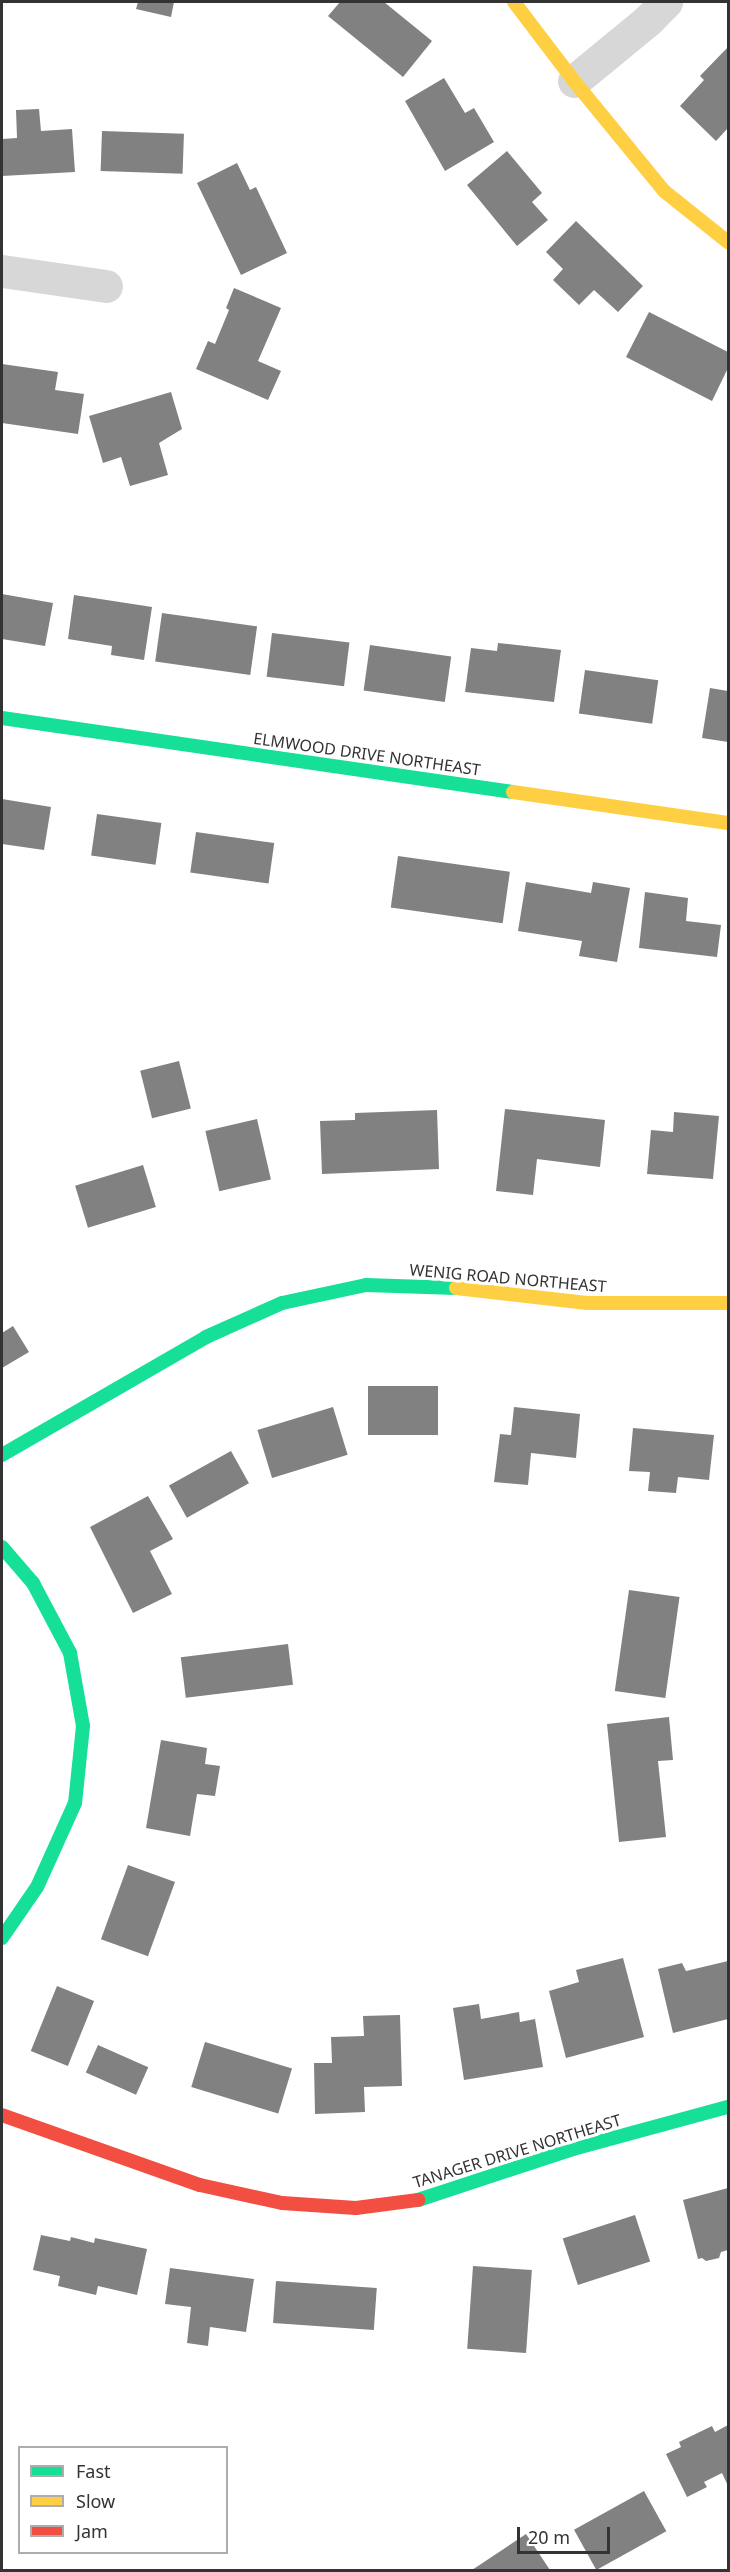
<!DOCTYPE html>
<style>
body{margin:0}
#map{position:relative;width:730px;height:2572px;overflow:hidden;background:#fff;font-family:"Noto Sans",sans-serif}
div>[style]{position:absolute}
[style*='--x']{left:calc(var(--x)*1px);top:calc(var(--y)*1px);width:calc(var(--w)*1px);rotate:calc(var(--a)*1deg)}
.building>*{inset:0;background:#818181;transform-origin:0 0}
.street>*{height:33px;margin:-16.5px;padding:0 16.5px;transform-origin:16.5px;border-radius:16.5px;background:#d7d7d7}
.fast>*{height:14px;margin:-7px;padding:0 7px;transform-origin:7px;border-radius:7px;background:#16e098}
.slow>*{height:14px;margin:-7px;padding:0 7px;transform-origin:7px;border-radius:7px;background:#ffcf43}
.jam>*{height:14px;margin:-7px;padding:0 7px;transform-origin:7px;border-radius:7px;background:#f24e42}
span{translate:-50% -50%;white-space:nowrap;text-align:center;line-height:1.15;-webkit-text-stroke:6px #fff;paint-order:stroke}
.street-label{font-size:16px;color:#333}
.frame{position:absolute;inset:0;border:3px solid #333;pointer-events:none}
.legend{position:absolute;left:18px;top:2446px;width:210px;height:108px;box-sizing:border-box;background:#fff;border:2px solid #adadad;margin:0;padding:8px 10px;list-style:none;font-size:18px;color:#333}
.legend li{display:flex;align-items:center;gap:12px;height:30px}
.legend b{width:30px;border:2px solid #adadad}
.scale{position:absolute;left:517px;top:2527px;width:93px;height:27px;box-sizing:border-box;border:3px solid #333;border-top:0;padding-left:8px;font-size:18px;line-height:21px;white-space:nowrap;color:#333;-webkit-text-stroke:4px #fff;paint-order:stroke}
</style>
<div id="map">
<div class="building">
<i style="clip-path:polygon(138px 2px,174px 2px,171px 17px,136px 9px)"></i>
<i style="clip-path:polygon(340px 2px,384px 2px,432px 41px,403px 77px,328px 16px)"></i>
<i style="clip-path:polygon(728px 47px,728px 128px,716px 141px,680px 106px,704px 80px,700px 76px)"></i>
<i style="clip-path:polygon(444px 78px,465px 113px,474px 108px,494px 142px,445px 171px,405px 101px)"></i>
<i style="clip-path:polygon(39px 109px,41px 131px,72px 129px,75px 172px,2px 176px,2px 139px,17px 138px,16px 110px)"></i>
<i style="left:102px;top:131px;width:82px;height:40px;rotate:2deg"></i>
<i style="clip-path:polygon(507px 151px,542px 193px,532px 202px,548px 220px,517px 246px,467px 185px)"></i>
<i style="clip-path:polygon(237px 163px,250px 190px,256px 187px,287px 253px,241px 275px,197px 183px)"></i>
<i style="clip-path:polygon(576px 221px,643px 286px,618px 312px,594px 290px,579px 305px,553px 280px,563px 269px,546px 252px)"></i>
<i style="clip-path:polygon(234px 288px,281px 308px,258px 361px,281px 371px,268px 400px,196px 369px,208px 341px,215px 344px,229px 310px,226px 308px)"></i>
<i style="clip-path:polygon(649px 312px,728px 352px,728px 368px,712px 401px,626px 357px)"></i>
<i style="clip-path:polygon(2px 364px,58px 372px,55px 390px,84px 394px,78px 434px,2px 423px)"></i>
<i style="clip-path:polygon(171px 392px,182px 429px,159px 443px,168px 475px,130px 486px,121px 457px,103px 463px,89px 416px)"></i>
<i style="clip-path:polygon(2px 594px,53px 603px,45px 646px,2px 639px)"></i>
<i style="clip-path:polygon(74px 595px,152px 607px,144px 660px,111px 655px,112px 646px,68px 639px)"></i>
<i style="left:162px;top:613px;width:96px;height:49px;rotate:8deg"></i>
<i style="left:272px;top:633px;width:78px;height:44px;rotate:7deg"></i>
<i style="clip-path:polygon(498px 643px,561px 650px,554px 702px,465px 692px,471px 648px,497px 651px)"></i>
<i style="left:370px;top:645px;width:82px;height:46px;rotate:8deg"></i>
<i style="left:585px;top:670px;width:74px;height:44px;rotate:8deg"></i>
<i style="clip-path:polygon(710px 688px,728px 691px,728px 742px,702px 738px)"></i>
<i style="clip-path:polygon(2px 799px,51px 807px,44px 850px,2px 844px)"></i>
<i style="left:97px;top:814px;width:65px;height:42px;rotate:8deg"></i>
<i style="left:196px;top:832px;width:79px;height:41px;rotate:8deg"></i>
<i style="left:398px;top:856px;width:113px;height:52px;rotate:8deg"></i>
<i style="clip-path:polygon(526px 882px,591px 893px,593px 882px,630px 888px,617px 962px,579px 956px,582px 941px,518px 931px)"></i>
<i style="clip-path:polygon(645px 892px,688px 898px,686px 921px,721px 925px,717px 957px,639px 948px)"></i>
<i style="left:179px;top:1061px;width:49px;height:40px;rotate:76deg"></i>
<i style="clip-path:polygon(505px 1109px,605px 1120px,600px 1167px,537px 1159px,533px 1195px,496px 1191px)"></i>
<i style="clip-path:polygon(437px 1110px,439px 1169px,322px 1174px,320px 1121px,355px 1120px,355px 1113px)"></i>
<i style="clip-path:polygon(674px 1112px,719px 1116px,713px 1179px,647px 1174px,651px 1130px,673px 1132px)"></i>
<i style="left:257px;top:1119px;width:62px;height:53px;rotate:77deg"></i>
<i style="left:143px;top:1165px;width:44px;height:71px;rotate:73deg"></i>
<i style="clip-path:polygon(13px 1326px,29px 1352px,2px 1368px,2px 1333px)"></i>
<i style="left:438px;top:1386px;width:49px;height:70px;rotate:90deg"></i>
<i style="left:333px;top:1407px;width:50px;height:79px;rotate:73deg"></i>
<i style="clip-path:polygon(514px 1407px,580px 1414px,576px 1458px,531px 1453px,528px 1485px,494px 1482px,500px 1434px,511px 1435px)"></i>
<i style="clip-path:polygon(633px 1428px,714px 1435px,709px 1480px,678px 1477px,676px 1493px,648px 1491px,650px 1472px,629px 1471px)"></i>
<i style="left:231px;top:1451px;width:37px;height:71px;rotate:61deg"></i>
<i style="clip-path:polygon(148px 1496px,173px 1539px,150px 1551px,172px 1594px,133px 1613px,90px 1527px)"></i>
<i style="left:629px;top:1590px;width:51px;height:102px;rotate:8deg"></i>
<i style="left:288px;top:1644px;width:41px;height:108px;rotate:83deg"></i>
<i style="clip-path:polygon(669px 1717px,673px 1760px,658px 1761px,666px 1837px,619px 1842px,607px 1724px)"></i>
<i style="clip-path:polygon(161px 1740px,207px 1748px,205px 1764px,220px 1766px,215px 1796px,197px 1794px,190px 1836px,146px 1828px)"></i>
<i style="left:128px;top:1865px;width:50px;height:79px;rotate:20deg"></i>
<i style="clip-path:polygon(623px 1958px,644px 2037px,566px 2058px,549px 1991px,579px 1982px,576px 1970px)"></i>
<i style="clip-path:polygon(728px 1961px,728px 2019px,673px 2033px,658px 1969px,682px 1963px,686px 1971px)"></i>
<i style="left:57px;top:1986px;width:40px;height:70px;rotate:22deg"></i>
<i style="clip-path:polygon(479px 2004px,481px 2019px,519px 2012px,520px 2022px,535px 2019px,543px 2067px,464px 2080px,453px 2008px)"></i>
<i style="clip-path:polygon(400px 2015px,402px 2086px,364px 2087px,365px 2112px,315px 2114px,314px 2063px,332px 2063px,331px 2037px,364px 2036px,363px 2016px)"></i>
<i style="left:205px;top:2042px;width:91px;height:47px;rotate:17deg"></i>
<i style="left:98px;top:2045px;width:55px;height:30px;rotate:24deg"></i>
<i style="clip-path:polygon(728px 2188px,728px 2250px,721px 2252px,719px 2258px,706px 2261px,702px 2258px,698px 2259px,683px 2200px)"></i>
<i style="left:635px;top:2215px;width:49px;height:76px;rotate:72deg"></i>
<i style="clip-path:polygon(41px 2235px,70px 2241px,71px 2237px,94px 2243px,95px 2238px,147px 2249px,137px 2295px,98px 2286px,96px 2295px,58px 2286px,60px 2276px,33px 2270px)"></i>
<i style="left:473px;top:2266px;width:59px;height:83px;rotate:4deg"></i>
<i style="clip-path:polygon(170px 2268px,254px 2279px,246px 2332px,210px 2327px,208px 2346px,187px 2343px,191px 2307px,165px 2304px)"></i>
<i style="left:276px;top:2281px;width:101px;height:42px;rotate:4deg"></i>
<i style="clip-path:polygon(728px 2425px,728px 2486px,722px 2473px,704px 2482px,707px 2487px,687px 2497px,666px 2454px,681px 2447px,679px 2442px,712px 2426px,715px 2432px)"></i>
<i style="left:644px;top:2491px;width:46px;height:80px;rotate:61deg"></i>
<i style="clip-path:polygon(526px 2534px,550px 2570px,472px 2570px)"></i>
</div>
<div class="street">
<i style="--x:574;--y:81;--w:94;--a:-39.4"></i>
<i style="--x:647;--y:21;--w:27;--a:-45"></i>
<i style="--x:2;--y:271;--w:105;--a:8.2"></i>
</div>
<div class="fast">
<i style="--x:2;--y:718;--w:516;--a:8.24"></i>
<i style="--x:2;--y:1455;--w:236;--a:-30"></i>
<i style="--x:206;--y:1337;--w:83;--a:-24.1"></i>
<i style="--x:282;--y:1303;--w:86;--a:-12.1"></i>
<i style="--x:366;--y:1285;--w:90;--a:1.9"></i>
<i style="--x:2;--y:1547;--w:48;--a:49.3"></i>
<i style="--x:33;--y:1583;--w:79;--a:62.1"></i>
<i style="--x:70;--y:1653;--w:74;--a:79.9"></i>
<i style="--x:83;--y:1726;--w:77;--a:95.9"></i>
<i style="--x:75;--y:1803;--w:92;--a:114.3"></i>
<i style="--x:37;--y:1887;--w:62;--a:124.5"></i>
<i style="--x:418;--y:2200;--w:163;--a:-18.2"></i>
<i style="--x:573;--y:2149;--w:161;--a:-15.2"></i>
</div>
<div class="slow">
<i style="--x:514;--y:2;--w:99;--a:52.8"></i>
<i style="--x:574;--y:81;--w:142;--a:50.7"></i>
<i style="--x:664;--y:191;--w:82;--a:38.6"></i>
<i style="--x:513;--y:792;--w:217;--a:8.2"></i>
<i style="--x:456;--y:1288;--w:132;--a:6.5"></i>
<i style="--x:587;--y:1303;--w:141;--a:0"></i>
</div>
<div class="jam">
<i style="--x:2;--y:2115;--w:210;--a:19.5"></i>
<i style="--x:200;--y:2185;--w:84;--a:12.4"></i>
<i style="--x:282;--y:2203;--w:74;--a:3.9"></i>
<i style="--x:356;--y:2208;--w:63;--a:-7.4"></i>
</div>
<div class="street-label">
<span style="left:367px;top:754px;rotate:8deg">ELMWOOD DRIVE NORTHEAST</span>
<span style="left:508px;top:1278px;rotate:5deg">WENIG ROAD NORTHEAST</span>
<span style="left:517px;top:2151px;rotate:-17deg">TANAGER DRIVE NORTHEAST</span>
</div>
<div class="frame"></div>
<ul class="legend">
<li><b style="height:8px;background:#16e098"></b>Fast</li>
<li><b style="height:8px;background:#ffcf43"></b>Slow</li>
<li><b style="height:8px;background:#f24e42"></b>Jam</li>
</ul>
<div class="scale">20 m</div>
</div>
